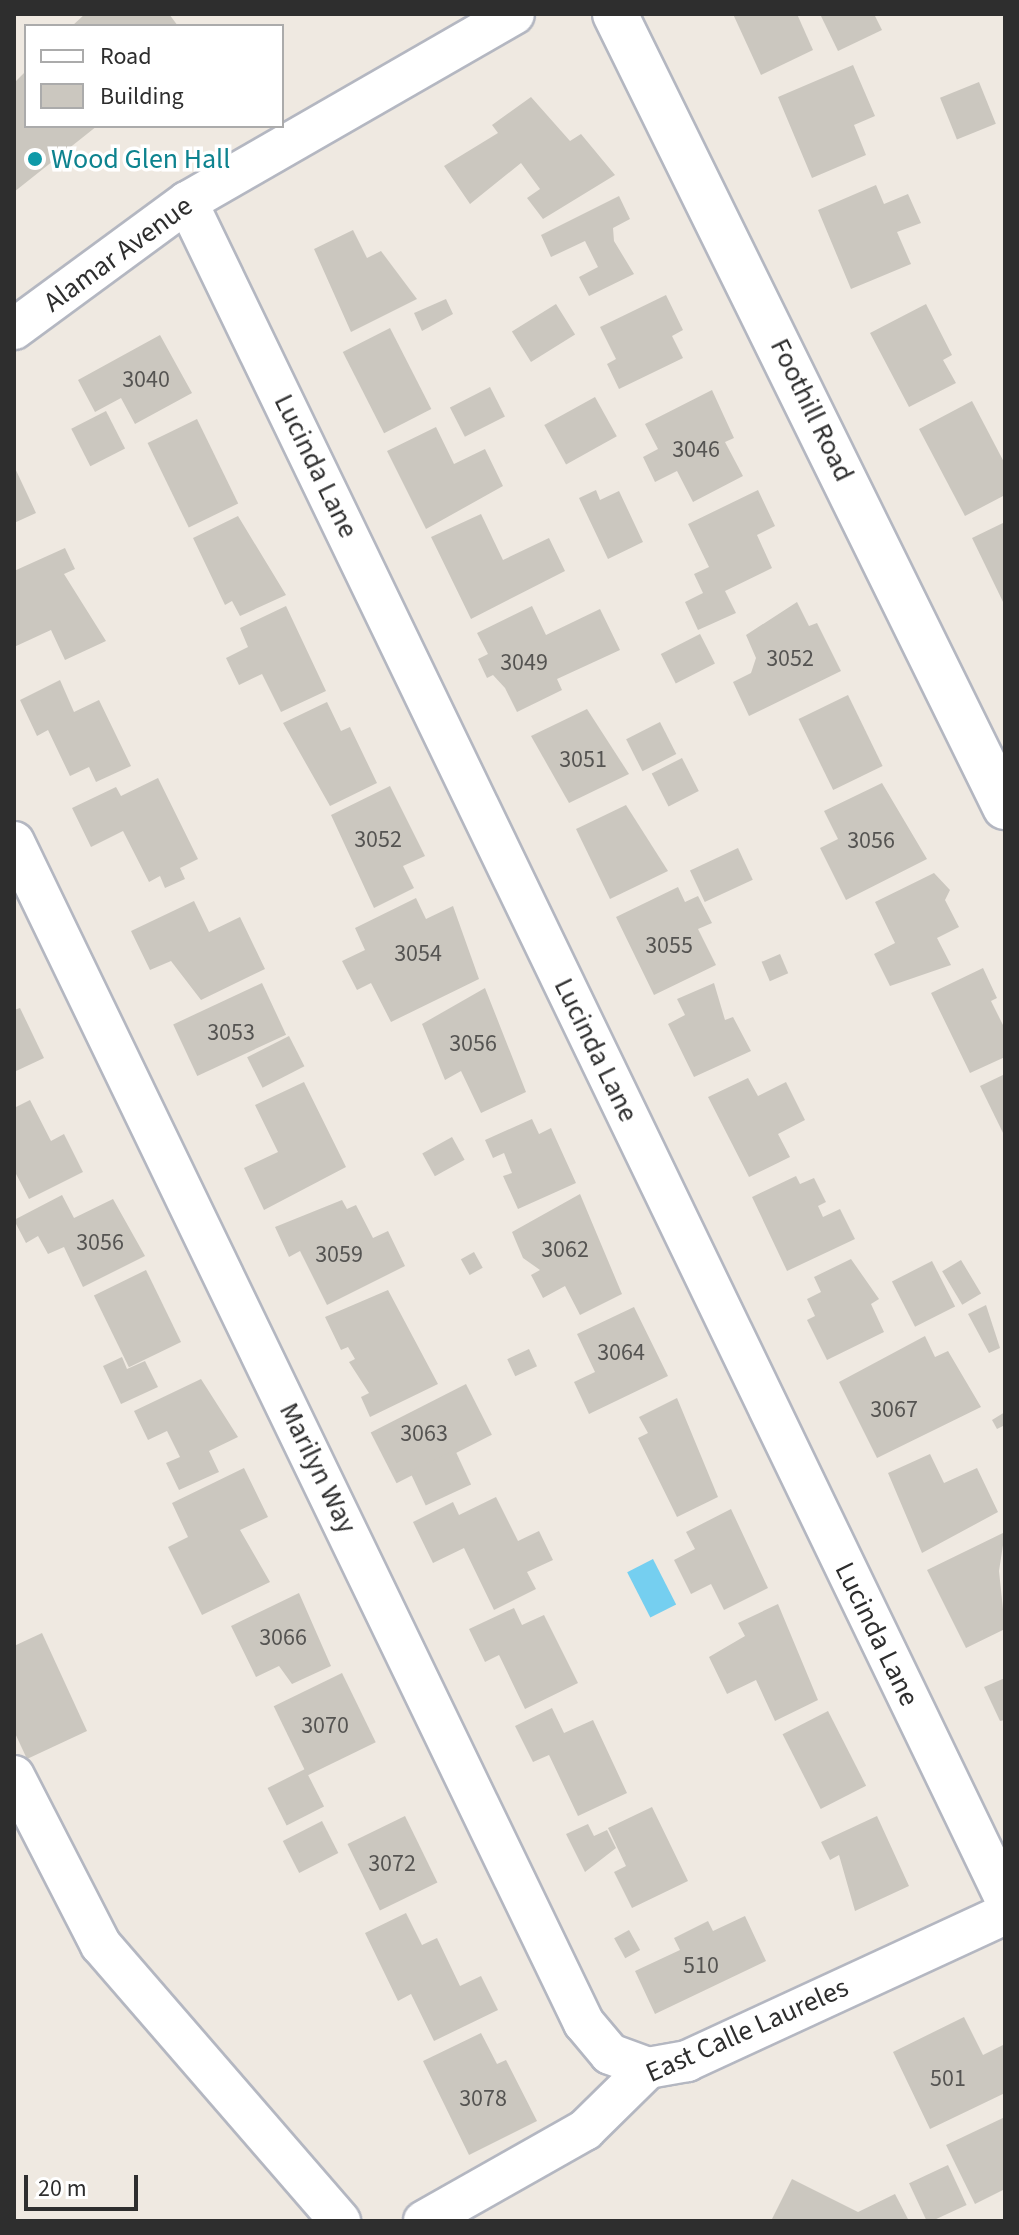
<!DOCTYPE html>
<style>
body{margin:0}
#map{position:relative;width:1019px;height:2235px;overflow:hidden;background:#efe9e1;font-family:"Source Sans 3",sans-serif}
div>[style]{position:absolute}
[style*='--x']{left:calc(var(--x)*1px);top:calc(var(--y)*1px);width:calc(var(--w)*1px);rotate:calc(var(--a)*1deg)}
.water>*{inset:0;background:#75cff0;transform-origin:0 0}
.building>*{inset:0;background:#cbc7bf;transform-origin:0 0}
.roads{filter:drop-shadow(2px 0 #b4b7c1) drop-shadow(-2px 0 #b4b7c1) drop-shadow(0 2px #b4b7c1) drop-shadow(0 -2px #b4b7c1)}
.street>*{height:40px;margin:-20px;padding:0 20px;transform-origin:20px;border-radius:20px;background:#fff}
.secondary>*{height:44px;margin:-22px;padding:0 22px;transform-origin:22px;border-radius:22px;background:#fff}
.dots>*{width:22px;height:22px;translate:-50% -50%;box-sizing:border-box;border:4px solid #fff;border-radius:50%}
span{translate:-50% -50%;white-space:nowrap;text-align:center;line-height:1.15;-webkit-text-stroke:7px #fff;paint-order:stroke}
.number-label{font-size:24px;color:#555452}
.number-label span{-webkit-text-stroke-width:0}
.culture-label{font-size:28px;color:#0d838f}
.left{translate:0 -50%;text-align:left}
.street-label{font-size:28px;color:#2e2e2e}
.frame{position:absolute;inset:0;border:16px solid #2e2e2e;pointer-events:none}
.legend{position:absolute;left:24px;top:24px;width:260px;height:104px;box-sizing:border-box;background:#fff;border:2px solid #ababab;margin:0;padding:10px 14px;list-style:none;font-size:24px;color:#2e2e2e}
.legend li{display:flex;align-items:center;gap:16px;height:40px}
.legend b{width:40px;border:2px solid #ababab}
.scale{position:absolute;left:24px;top:2175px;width:114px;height:36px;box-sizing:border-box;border:4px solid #2e2e2e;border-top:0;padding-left:10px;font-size:24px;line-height:28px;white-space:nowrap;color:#2e2e2e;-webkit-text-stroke:6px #fff;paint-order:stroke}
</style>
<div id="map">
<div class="water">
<i style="left:653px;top:1559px;width:51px;height:29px;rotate:63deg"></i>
</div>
<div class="building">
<i style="clip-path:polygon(85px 14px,169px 14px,178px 26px,72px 26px)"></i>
<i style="clip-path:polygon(733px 14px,797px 14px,813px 50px,761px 75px)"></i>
<i style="clip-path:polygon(820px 14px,874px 14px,882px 30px,838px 51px)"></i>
<i style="clip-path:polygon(853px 65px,875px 116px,854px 125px,866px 155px,812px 178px,778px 97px)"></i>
<i style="clip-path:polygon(26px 71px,26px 126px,97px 126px,14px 192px,14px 83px)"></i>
<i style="left:979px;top:82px;width:45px;height:42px;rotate:68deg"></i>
<i style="clip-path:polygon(531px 97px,570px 141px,581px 134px,615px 175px,543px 219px,527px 198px,540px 189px,521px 163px,470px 204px,444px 166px,498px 133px,492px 125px)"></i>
<i style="clip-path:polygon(876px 185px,884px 204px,908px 194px,921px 223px,897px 232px,911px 264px,851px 289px,818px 210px)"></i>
<i style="clip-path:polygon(619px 196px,630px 219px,613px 228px,614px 241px,634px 274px,589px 296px,579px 277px,598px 267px,585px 241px,551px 257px,541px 235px)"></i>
<i style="clip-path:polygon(353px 230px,367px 258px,381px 251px,417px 299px,351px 332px,314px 249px)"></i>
<i style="clip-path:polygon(666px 295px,683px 330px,672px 336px,683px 358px,619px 389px,607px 364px,616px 359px,600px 327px)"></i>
<i style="clip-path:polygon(446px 299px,453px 314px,422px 331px,414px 313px)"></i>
<i style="left:556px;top:304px;width:36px;height:52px;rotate:58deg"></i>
<i style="clip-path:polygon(926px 304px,952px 355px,943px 360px,956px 383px,909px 407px,870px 333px)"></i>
<i style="left:390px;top:328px;width:91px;height:53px;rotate:63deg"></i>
<i style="clip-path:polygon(160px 335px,192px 393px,135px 424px,121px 398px,95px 412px,78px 380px)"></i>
<i style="left:490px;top:387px;width:33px;height:45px;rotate:63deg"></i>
<i style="clip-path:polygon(712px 390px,734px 438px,725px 442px,743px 476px,693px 502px,677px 471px,655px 482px,643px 457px,658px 449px,645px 424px)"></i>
<i style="left:595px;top:397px;width:45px;height:58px;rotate:61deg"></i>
<i style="clip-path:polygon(972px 401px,1005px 464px,1005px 495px,965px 516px,919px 429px)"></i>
<i style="left:106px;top:411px;width:42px;height:39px;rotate:63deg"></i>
<i style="left:197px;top:419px;width:94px;height:55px;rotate:64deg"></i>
<i style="clip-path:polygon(436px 427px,454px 464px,485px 449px,503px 486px,426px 529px,387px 451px)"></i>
<i style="clip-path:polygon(14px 466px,36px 513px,14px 523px)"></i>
<i style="clip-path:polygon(596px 490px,600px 500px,619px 491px,643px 542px,608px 559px,579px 498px)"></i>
<i style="clip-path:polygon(758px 490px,775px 526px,757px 535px,772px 568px,725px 591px,736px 613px,698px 630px,685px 602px,703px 593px,694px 574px,709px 567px,688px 524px)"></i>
<i style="clip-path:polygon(481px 514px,503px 560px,549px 538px,565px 571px,471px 619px,431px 537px)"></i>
<i style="clip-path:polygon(238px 516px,286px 595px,240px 616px,232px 601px,225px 605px,193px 538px)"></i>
<i style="clip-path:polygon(1005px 522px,1005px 606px,972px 538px)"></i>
<i style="clip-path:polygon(65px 548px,75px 569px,64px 574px,106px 641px,65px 660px,51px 630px,14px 647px,14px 571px)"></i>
<i style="clip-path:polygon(797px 602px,809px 626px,817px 623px,841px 671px,749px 716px,733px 682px,751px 673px,756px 658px,746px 635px)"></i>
<i style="clip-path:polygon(286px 606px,326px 691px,281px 712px,262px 674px,239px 685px,226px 658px,248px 647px,240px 628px)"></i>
<i style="clip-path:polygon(532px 606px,546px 635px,600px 609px,620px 650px,557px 679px,562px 690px,517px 712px,505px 688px,493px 675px,487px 678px,478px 659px,488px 654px,477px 633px)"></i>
<i style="left:700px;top:634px;width:33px;height:44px;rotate:63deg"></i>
<i style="clip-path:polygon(60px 680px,74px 712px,99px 700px,131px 766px,96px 782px,89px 767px,70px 776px,48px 730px,37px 736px,20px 700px)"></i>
<i style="left:848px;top:695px;width:79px;height:55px;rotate:64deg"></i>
<i style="clip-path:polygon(327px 702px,341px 731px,350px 727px,377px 783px,330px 806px,283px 723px)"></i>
<i style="clip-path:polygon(587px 709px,629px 774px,569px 803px,531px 736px)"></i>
<i style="left:660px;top:722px;width:36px;height:38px;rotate:63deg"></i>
<i style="left:682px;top:758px;width:37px;height:34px;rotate:63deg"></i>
<i style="clip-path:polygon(158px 778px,198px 859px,180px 868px,185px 879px,165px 888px,160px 876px,149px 882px,123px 831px,91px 847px,72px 808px,116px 787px,121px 796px)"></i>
<i style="clip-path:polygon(882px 783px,927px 859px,846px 900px,820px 848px,838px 839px,824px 811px)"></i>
<i style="clip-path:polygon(390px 786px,425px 856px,403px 866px,414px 888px,374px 908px,331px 815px)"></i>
<i style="clip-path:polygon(626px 805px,668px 871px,610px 899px,576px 829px)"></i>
<i style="left:738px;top:848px;width:35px;height:53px;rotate:65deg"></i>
<i style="clip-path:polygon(934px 873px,950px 890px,945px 900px,959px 927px,937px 938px,951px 965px,890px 986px,874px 954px,895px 943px,875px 902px)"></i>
<i style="clip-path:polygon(678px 887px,685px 902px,698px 896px,712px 923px,698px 929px,716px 965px,654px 995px,616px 917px)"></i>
<i style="clip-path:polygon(416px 898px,426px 919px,453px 906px,479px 979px,391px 1022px,371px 983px,357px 990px,342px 961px,365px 950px,355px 928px)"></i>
<i style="clip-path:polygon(194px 901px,209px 932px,240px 917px,265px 969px,201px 1000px,171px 961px,150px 970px,131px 931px)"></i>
<i style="left:780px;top:954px;width:21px;height:20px;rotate:67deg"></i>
<i style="clip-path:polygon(983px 968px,997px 998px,991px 1001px,1005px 1029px,1005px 1057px,970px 1073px,931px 993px)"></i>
<i style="left:262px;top:983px;width:57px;height:98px;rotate:65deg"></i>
<i style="clip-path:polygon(714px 983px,725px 1020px,733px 1017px,751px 1051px,694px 1077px,668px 1024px,685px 1015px,677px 999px)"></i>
<i style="clip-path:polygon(485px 988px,526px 1092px,481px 1113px,461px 1071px,445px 1080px,422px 1024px)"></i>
<i style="clip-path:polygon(20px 1008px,44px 1058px,14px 1072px,14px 1010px)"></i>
<i style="left:289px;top:1036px;width:34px;height:47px;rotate:63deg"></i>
<i style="clip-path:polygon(1005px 1074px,1005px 1137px,980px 1086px)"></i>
<i style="clip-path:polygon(748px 1078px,758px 1096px,786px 1082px,805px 1120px,778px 1134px,790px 1157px,749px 1177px,708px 1097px)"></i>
<i style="clip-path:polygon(304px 1082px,346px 1167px,264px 1210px,244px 1168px,278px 1152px,255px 1105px)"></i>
<i style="clip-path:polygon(30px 1100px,51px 1141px,64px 1134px,83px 1172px,29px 1199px,14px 1170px,14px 1108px)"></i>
<i style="clip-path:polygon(532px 1119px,539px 1134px,551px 1128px,576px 1183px,518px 1209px,503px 1176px,512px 1173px,504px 1153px,493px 1158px,485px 1140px)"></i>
<i style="left:452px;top:1137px;width:26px;height:34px;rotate:61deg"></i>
<i style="clip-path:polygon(796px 1176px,800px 1184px,814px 1178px,826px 1202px,818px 1206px,823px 1217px,840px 1209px,855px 1239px,787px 1271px,752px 1197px)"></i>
<i style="clip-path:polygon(580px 1194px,622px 1294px,580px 1315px,565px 1286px,543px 1298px,531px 1275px,540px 1270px,523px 1258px,512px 1232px)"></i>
<i style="clip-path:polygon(62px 1195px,74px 1218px,113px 1199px,145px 1256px,83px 1287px,64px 1247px,48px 1254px,38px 1236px,26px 1243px,14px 1220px)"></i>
<i style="clip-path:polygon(342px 1200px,347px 1209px,356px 1205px,373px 1238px,388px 1231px,405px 1266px,327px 1305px,300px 1251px,289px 1257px,275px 1227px)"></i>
<i style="left:474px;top:1252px;width:18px;height:15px;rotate:61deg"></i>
<i style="clip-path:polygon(851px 1259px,879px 1299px,871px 1304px,884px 1332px,827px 1360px,807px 1320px,815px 1316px,807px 1299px,821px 1292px,814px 1277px)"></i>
<i style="left:961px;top:1260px;width:39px;height:22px;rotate:59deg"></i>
<i style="left:932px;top:1261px;width:51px;height:45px;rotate:63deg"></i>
<i style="left:146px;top:1270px;width:80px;height:58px;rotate:64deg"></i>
<i style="clip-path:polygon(388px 1290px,438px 1384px,370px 1417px,361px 1397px,369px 1393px,349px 1362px,355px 1359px,348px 1347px,341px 1350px,325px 1317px)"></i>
<i style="clip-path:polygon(986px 1305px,1000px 1348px,989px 1353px,968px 1314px)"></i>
<i style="clip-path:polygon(634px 1307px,668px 1376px,589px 1414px,574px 1382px,595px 1372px,577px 1334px)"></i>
<i style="clip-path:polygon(925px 1336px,935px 1357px,948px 1351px,981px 1407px,877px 1458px,839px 1382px)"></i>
<i style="left:529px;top:1349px;width:19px;height:24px;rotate:65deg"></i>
<i style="clip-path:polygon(122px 1357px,127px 1369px,145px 1361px,158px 1387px,121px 1404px,103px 1366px)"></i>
<i style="clip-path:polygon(201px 1379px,238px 1437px,209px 1451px,219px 1472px,179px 1490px,166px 1463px,180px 1457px,167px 1431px,148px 1440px,134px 1411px)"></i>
<i style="left:466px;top:1384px;width:57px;height:107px;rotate:63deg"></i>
<i style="clip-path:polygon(677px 1398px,718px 1497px,677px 1517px,638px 1438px,648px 1433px,639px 1417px)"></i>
<i style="clip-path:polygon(1005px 1412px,1005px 1425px,997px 1429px,992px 1420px)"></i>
<i style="left:455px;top:1450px;width:38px;height:50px;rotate:65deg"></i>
<i style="clip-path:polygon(930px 1454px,944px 1483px,977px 1468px,998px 1512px,922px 1553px,888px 1473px)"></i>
<i style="clip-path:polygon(244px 1468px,268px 1517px,240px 1530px,270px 1582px,202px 1615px,168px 1547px,188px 1537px,172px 1503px)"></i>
<i style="clip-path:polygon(496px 1497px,518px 1541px,539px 1531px,553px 1560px,527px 1572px,536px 1589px,494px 1610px,464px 1548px,433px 1563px,413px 1522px,453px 1502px,459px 1515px)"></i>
<i style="clip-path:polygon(731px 1509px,768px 1588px,724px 1610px,711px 1584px,691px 1594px,674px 1560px,695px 1549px,686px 1532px)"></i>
<i style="clip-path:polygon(1005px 1532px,999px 1571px,1005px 1629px,966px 1648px,927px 1570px)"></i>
<i style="clip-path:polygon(299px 1593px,331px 1666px,292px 1684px,279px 1666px,256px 1677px,231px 1626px)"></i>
<i style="clip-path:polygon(778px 1604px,818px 1700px,775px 1721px,756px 1680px,727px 1694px,709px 1657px,745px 1636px,738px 1623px)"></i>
<i style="clip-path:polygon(514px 1608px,522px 1625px,544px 1615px,578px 1683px,525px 1709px,499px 1655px,485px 1662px,469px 1629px)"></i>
<i style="clip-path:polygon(42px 1633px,87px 1731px,27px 1759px,14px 1731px,14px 1646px)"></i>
<i style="left:342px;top:1673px;width:77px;height:76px;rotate:64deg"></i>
<i style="clip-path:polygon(1005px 1678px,1005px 1720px,1000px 1721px,984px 1687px)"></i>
<i style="clip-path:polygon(552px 1708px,564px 1733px,593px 1720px,627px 1793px,578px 1816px,549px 1755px,533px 1762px,515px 1726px)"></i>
<i style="left:828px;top:1711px;width:84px;height:51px;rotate:63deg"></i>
<i style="left:305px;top:1769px;width:42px;height:42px;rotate:63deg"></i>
<i style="clip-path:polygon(652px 1807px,688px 1881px,632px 1908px,614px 1872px,626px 1866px,608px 1828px)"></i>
<i style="left:405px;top:1816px;width:74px;height:64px;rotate:64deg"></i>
<i style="clip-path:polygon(877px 1816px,909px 1886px,855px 1911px,839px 1855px,830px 1860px,821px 1842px)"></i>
<i style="left:322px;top:1821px;width:36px;height:44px;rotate:63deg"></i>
<i style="clip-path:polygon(588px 1824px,594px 1836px,607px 1830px,616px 1848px,585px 1872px,566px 1834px)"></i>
<i style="clip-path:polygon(406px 1913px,422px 1945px,437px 1938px,460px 1986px,481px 1976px,498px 2010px,434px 2041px,411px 1994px,398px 2001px,365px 1933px)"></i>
<i style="clip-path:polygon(745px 1916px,766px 1961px,655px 2014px,635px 1971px,680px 1950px,674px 1938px,708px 1921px,713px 1931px)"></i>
<i style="left:629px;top:1930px;width:23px;height:17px;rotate:61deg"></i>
<i style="clip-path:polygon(964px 2017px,983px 2055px,1005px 2044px,1005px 2093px,930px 2129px,893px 2052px)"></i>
<i style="clip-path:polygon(481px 2033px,497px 2064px,506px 2060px,537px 2121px,469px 2155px,423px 2061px)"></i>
<i style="clip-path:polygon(1005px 2117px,1005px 2189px,975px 2204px,946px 2145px)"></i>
<i style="left:948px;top:2165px;width:44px;height:43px;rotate:65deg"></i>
<i style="clip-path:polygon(792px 2179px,858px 2212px,895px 2194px,909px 2221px,771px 2221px)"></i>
</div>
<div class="roads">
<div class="street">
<i style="--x:187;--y:202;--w:1883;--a:64.25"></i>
<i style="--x:14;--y:329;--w:215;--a:-36.3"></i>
<i style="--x:187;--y:202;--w:377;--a:-29.9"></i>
<i style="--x:14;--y:842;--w:1311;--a:64.24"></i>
<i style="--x:584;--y:2023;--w:40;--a:50"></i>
<i style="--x:610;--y:2054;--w:40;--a:20.2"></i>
<i style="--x:14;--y:1776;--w:190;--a:62.8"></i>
<i style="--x:101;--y:1945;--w:365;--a:49.1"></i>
<i style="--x:424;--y:2221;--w:185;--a:-29.5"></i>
<i style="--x:585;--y:2130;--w:88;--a:-44.5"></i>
<i style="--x:648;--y:2068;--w:40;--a:-10"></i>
<i style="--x:687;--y:2061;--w:350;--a:-24.8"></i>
</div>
<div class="secondary">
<i style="--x:615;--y:14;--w:884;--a:63.81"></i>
</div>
</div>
<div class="dots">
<i style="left:35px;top:159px;background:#0f9aa8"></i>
</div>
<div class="number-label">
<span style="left:146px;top:380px">3040</span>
<span style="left:696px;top:450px">3046</span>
<span style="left:790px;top:659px">3052</span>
<span style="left:524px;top:663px">3049</span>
<span style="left:583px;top:760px">3051</span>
<span style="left:378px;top:840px">3052</span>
<span style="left:871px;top:841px">3056</span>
<span style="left:669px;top:946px">3055</span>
<span style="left:418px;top:954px">3054</span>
<span style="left:231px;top:1033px">3053</span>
<span style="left:473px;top:1044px">3056</span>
<span style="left:100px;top:1243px">3056</span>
<span style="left:565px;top:1250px">3062</span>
<span style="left:339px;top:1255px">3059</span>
<span style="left:621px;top:1353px">3064</span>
<span style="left:894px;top:1410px">3067</span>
<span style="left:424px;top:1434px">3063</span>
<span style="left:283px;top:1638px">3066</span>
<span style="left:325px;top:1726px">3070</span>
<span style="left:392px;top:1864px">3072</span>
<span style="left:701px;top:1966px">510</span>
<span style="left:948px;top:2079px">501</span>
<span style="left:483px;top:2099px">3078</span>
</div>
<div class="culture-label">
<span class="left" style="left:51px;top:159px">Wood Glen Hall</span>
</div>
<div class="street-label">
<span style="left:118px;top:254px;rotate:-36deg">Alamar Avenue</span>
<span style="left:812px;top:410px;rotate:64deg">Foothill Road</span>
<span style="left:316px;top:466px;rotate:64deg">Lucinda Lane</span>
<span style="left:596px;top:1050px;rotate:64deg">Lucinda Lane</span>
<span style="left:318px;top:1468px;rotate:64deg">Marilyn Way</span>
<span style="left:877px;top:1634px;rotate:64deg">Lucinda Lane</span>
<span style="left:747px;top:2030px;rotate:-24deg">East Calle Laureles</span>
</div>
<div class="frame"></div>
<ul class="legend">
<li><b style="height:10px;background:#fff"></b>Road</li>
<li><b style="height:22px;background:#cbc7bf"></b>Building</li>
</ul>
<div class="scale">20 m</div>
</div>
